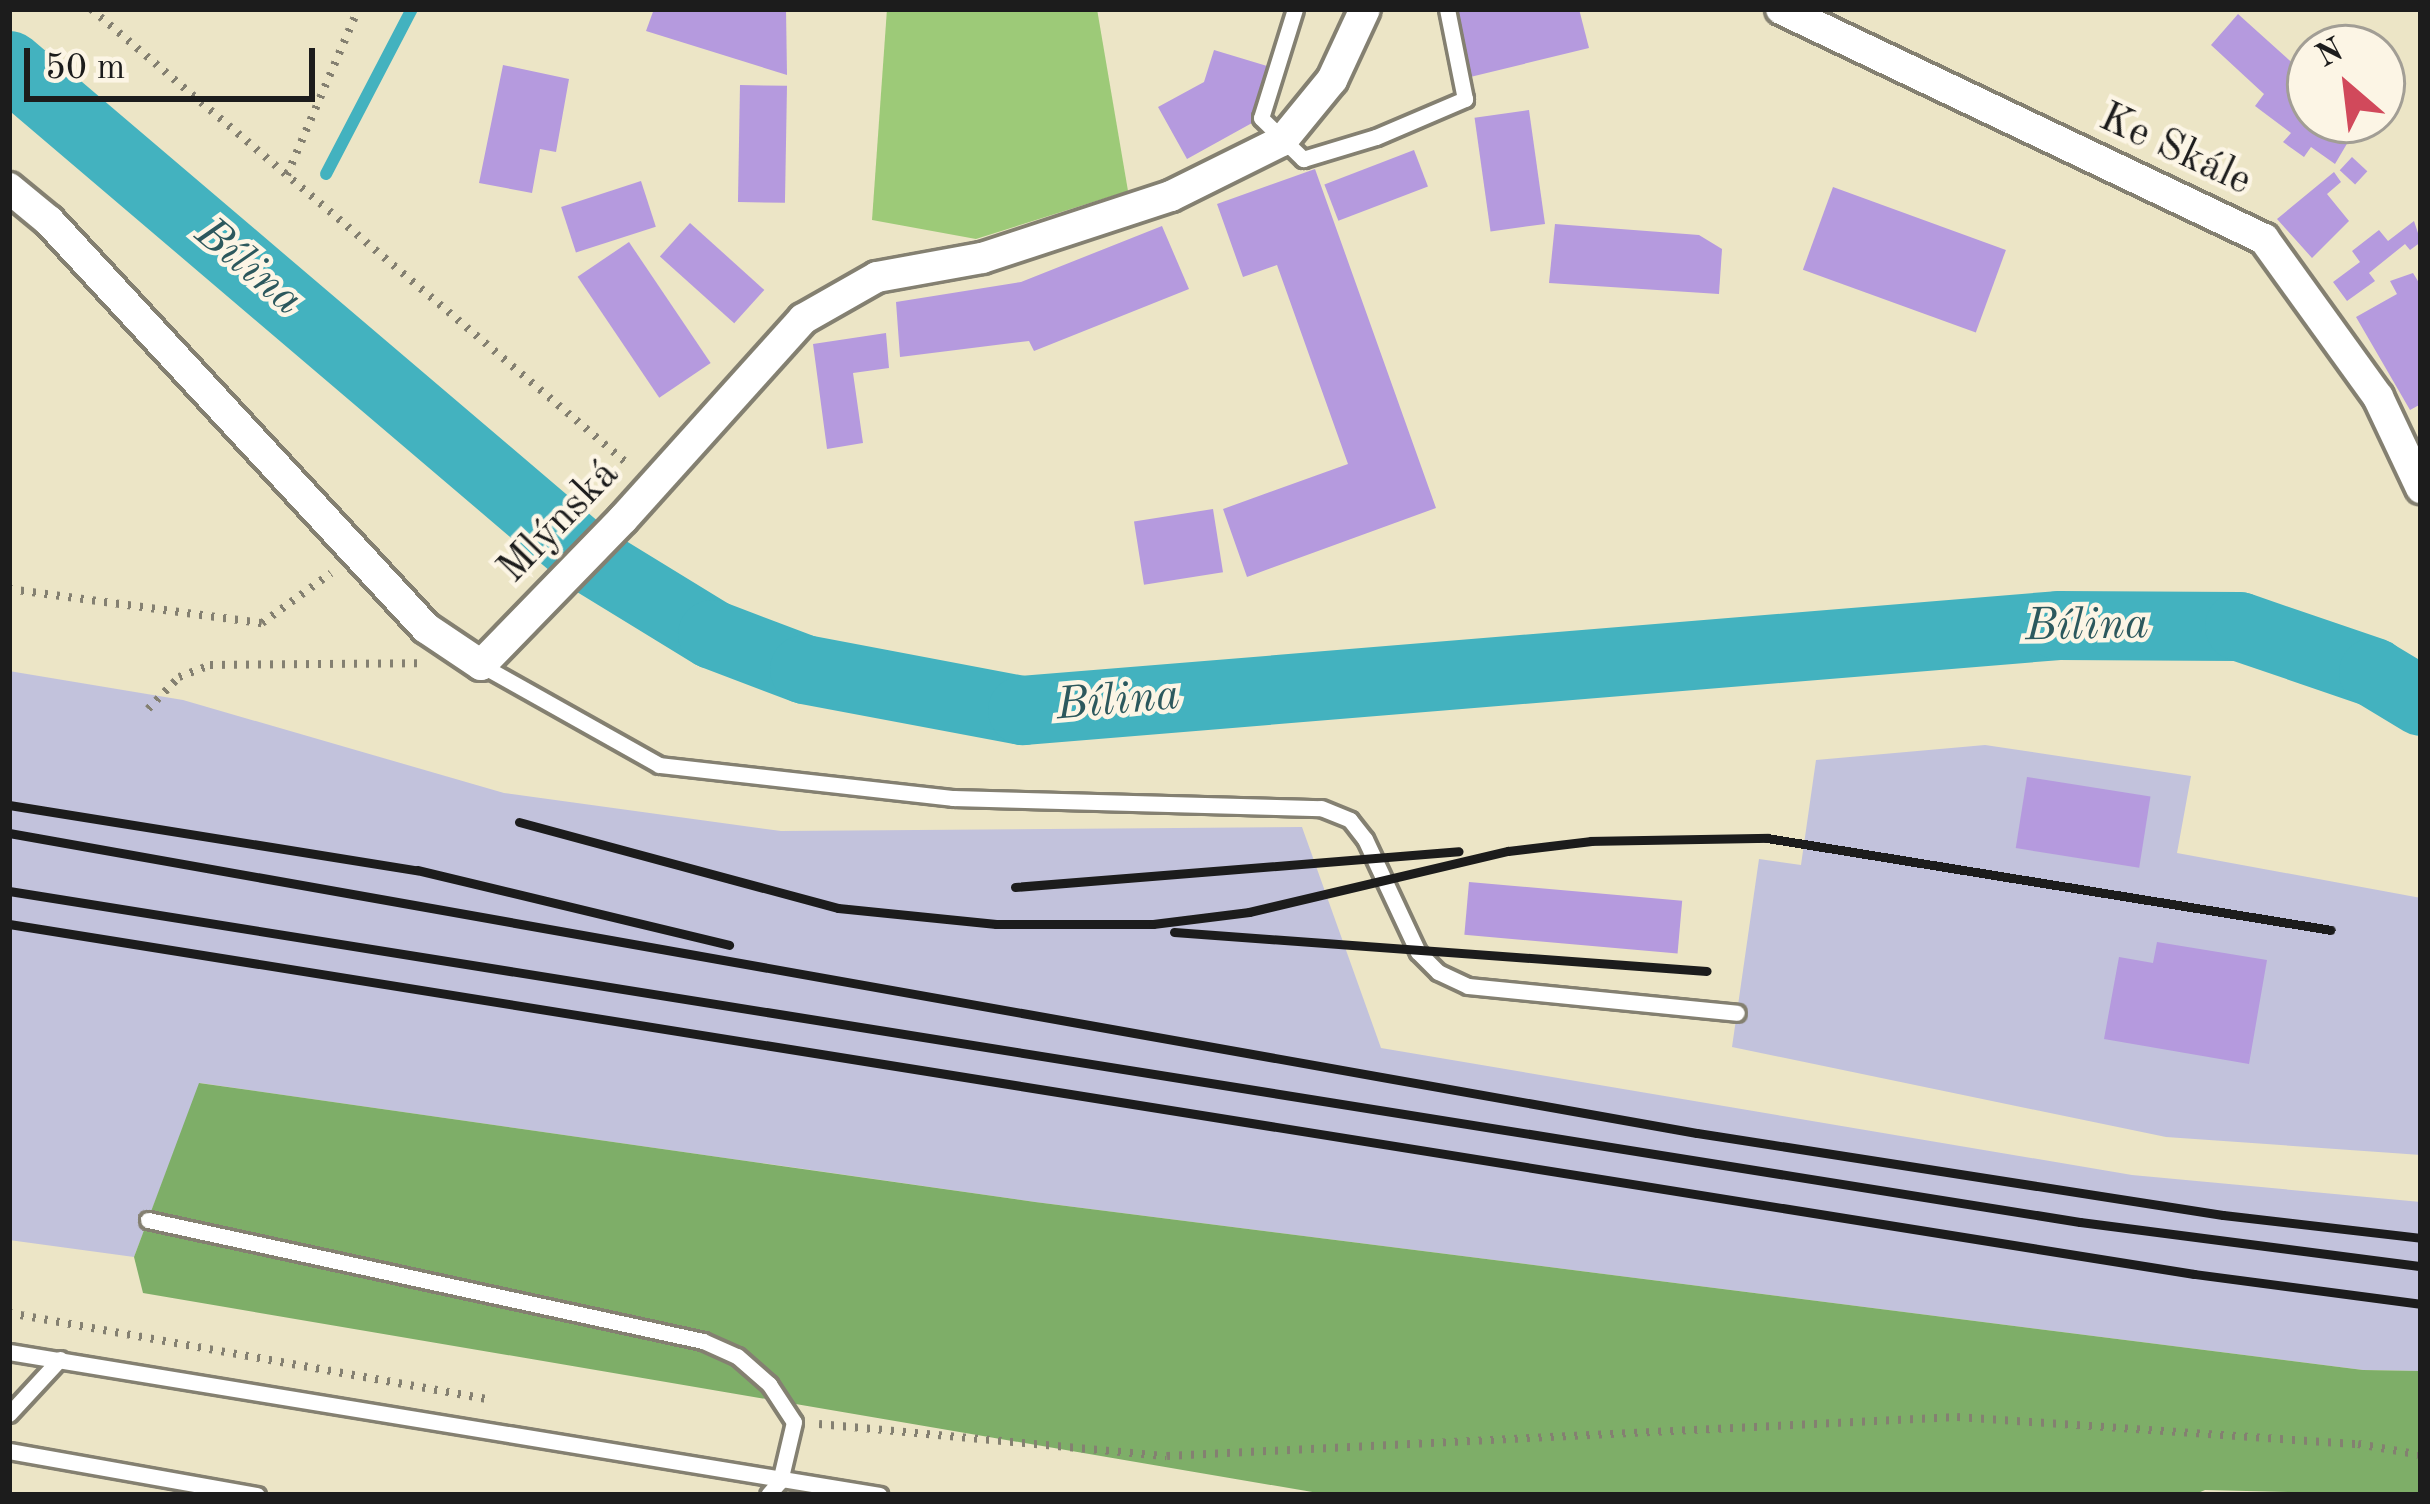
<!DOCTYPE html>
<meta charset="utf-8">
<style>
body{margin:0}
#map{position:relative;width:2430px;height:1504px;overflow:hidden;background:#ece5c6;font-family:"Old Standard TT",serif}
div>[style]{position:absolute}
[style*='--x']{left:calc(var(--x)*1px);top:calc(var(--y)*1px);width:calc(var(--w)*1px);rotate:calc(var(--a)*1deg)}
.industrial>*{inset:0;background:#c2c2dc}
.green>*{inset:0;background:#9dca78}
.forest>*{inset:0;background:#7eae68}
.stream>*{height:12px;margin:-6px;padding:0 6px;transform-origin:6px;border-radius:6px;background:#43b2bf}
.river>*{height:69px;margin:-34.5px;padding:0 34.5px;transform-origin:34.5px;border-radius:34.5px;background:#43b2bf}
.building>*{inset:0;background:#b59ade;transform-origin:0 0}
.path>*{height:8px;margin-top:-4px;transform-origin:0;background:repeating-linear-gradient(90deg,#848071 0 3px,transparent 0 12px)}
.roads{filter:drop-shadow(3px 0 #848071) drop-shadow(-3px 0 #848071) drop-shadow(0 3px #848071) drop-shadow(0 -3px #848071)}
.lane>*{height:15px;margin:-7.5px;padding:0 7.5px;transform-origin:7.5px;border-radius:7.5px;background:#fff}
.street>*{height:30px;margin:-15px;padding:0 15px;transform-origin:15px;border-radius:15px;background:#fff}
.rail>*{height:9px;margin:-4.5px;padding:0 4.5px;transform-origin:4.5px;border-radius:4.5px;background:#1c1c1c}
span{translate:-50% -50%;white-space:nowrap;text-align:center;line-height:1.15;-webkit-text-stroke:9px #fcf5e5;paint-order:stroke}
.street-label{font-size:42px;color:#1c1c1c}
.water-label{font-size:45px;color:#2c585d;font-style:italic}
.frame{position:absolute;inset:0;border:12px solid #1c1c1c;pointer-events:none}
.north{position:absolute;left:2286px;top:24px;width:120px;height:120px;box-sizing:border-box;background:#fcf5e5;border:3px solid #a29e95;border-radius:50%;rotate:332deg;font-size:33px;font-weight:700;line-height:48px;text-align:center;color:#1c1c1c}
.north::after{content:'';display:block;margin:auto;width:42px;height:54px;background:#d1495b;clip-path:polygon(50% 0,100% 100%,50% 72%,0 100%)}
.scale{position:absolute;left:24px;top:48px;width:291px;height:54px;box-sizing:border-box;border:6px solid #1c1c1c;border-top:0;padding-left:15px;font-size:36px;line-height:42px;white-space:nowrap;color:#1c1c1c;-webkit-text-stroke:9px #fcf5e5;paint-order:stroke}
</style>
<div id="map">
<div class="industrial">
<i style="clip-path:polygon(9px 671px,183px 700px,504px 793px,781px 831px,1302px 827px,1381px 1048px,2132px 1175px,2421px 1202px,2421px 1371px,2363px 1370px,1035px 1202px,200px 1083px,134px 1257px,9px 1240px)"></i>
<i style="clip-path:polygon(1985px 745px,2191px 776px,2177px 853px,2421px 898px,2421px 1155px,2166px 1137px,1732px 1047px,1759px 859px,1801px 865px,1816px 760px)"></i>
</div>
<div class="green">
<i style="clip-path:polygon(887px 9px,1097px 9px,1128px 191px,976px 239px,872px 220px)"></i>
</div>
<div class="forest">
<i style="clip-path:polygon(199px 1083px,1035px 1202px,2363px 1370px,2421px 1371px,2421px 1495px,2205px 1490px,2193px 1495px,1330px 1495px,143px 1293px,134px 1257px)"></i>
</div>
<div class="stream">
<i style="--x:326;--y:174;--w:186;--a:-62.5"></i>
</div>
<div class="river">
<i style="--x:9;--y:65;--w:760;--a:40.41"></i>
<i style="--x:588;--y:558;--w:145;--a:31.5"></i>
<i style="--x:712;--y:634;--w:98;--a:20.8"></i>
<i style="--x:804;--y:669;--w:222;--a:10.7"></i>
<i style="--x:1022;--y:710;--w:1039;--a:-4.69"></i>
<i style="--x:2058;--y:625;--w:181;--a:0.3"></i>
<i style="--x:2239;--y:626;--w:142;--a:18.9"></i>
<i style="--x:2373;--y:672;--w:56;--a:31.1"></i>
</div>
<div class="building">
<i style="clip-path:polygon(654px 9px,786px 9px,787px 75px,646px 31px)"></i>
<i style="clip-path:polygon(1457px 9px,1579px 9px,1589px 48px,1462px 79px,1446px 12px)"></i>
<i style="clip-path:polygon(2238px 14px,2308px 77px,2301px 85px,2310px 91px,2310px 120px,2358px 125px,2335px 164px,2311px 147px,2304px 157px,2283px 142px,2291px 133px,2255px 106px,2264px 94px,2211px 45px)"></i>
<i style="clip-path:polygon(1214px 50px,1277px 69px,1261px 118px,1187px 159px,1158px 107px,1204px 82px)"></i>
<i style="clip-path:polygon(503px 65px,569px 79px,556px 152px,540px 149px,532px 193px,479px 183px)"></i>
<i style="left:740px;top:85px;width:47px;height:117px;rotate:1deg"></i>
<i style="left:1529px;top:110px;width:115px;height:55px;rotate:82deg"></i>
<i style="left:1414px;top:150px;width:39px;height:96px;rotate:69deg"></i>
<i style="left:2352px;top:157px;width:21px;height:18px;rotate:43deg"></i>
<i style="clip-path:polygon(1315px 169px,1436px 508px,1247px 577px,1223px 509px,1348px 464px,1277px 265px,1243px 277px,1217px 204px)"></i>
<i style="clip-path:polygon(2334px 172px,2341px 182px,2327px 194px,2349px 221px,2312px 258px,2277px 219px)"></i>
<i style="left:641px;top:181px;width:48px;height:84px;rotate:72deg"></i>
<i style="left:1833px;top:187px;width:184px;height:88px;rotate:20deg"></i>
<i style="clip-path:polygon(2414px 221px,2421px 242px,2410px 250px,2405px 244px,2369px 273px,2375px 281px,2347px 301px,2333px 282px,2360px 262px,2352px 251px,2379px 230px,2388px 241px)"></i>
<i style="left:690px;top:223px;width:100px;height:45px;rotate:42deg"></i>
<i style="clip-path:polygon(1555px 224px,1699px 235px,1722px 249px,1719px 294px,1549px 283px)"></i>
<i style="clip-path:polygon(1162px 226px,1189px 289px,1034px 351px,1029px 341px,900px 357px,896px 302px,1021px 282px)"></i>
<i style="left:629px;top:242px;width:146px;height:62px;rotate:56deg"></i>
<i style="clip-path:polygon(2413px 273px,2421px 286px,2421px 404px,2410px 410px,2356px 317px,2397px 294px,2390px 281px)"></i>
<i style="clip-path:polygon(886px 333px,889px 368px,853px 373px,863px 443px,827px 449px,813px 344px)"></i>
<i style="left:1213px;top:509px;width:64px;height:80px;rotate:81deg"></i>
<i style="left:2027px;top:777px;width:125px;height:72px;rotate:9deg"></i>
<i style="left:1469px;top:882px;width:214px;height:53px;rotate:5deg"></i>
<i style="clip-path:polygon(2157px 942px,2267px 960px,2249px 1064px,2104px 1039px,2119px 957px,2153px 963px)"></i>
</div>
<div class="path">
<i style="--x:91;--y:9;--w:705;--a:40.28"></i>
<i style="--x:287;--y:175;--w:181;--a:-66.8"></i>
<i style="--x:9;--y:589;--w:255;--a:7.7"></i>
<i style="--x:262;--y:623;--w:85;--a:-35.9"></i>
<i style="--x:148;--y:709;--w:45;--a:-45.9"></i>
<i style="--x:179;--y:677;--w:33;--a:-21"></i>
<i style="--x:210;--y:665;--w:209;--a:-0.5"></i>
<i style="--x:9;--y:1313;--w:491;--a:10.2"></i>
<i style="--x:819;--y:1424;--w:349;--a:5.3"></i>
<i style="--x:1167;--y:1456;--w:791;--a:-2.83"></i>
<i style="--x:1957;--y:1417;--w:402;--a:3.9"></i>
<i style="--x:2358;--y:1444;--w:64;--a:9.9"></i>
</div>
<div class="roads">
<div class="lane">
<i style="--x:1295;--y:9;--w:114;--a:107.3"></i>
<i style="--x:1261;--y:118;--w:59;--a:44.3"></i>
<i style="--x:1303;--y:159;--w:76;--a:-16.8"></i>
<i style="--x:1376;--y:137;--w:97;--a:-23.1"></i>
<i style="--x:1465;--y:99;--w:92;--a:-101.3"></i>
<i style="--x:481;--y:665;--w:204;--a:29.3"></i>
<i style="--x:659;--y:765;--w:296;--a:6.4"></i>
<i style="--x:953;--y:798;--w:368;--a:1.6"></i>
<i style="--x:1321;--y:808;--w:31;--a:22"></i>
<i style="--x:1350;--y:820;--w:24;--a:52"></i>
<i style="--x:1365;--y:839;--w:125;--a:64.9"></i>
<i style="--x:1418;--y:952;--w:28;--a:45"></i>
<i style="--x:1438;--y:972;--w:33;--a:25"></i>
<i style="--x:1468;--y:986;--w:270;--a:5.7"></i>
<i style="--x:148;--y:1220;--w:568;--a:12.3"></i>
<i style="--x:703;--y:1341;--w:37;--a:24"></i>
<i style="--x:737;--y:1356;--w:43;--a:41.2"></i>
<i style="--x:769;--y:1384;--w:45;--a:56.7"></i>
<i style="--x:794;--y:1422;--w:61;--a:103.3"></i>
<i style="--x:780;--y:1481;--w:18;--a:131"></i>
<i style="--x:9;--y:1352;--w:882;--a:9.33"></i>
<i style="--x:9;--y:1414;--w:75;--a:-47.2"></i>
<i style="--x:9;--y:1451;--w:252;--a:10.1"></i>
</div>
<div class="street">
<i style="--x:1781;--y:9;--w:535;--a:25.46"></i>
<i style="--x:2264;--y:239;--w:195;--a:54.2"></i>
<i style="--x:2378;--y:397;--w:101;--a:64.7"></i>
<i style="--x:9;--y:188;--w:52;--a:39.5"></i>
<i style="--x:49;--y:221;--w:555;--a:47.19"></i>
<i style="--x:426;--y:628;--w:66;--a:33.9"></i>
<i style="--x:481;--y:665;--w:204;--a:-45.8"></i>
<i style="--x:623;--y:519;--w:269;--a:-48"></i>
<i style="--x:803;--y:319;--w:85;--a:-29.6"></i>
<i style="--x:877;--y:277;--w:107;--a:-10.3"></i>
<i style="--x:982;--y:258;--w:199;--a:-18.2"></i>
<i style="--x:1171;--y:196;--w:124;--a:-26.4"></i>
<i style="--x:1282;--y:141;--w:79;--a:-50.7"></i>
<i style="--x:1332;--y:80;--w:78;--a:-65.1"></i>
</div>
</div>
<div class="rail">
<i style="--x:9;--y:805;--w:413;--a:9.1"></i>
<i style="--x:417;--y:870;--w:321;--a:13.5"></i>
<i style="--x:519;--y:822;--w:330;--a:15.1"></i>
<i style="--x:838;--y:908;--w:159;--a:5.8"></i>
<i style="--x:996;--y:924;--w:157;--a:0"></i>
<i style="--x:1153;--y:924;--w:97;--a:-7.1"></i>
<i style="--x:1249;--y:912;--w:266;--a:-13.3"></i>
<i style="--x:1508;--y:851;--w:84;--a:-6.9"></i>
<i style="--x:1591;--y:841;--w:176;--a:-1"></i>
<i style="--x:1767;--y:838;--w:571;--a:9.26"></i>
<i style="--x:9;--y:833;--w:1714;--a:10.08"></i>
<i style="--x:1697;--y:1133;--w:532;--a:8.86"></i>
<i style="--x:2223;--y:1215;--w:199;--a:6.6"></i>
<i style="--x:1015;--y:887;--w:445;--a:-4.6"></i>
<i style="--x:9;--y:891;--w:2097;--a:9.08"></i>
<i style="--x:2080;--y:1222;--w:344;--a:7.4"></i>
<i style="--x:9;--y:924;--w:2213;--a:9.1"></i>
<i style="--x:2194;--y:1274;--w:229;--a:7.5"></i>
<i style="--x:1174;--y:932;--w:534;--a:4.18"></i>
</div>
<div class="street-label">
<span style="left:2175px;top:150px;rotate:25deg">Ke Skále</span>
<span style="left:559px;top:522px;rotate:-46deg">Mlýnská</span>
</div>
<div class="water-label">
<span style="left:248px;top:268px;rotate:40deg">Bílina</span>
<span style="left:2087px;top:627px;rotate:-1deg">Bílina</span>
<span style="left:1118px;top:702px;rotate:-5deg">Bílina</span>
</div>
<div class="frame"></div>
<div class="north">N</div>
<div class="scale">50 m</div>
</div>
